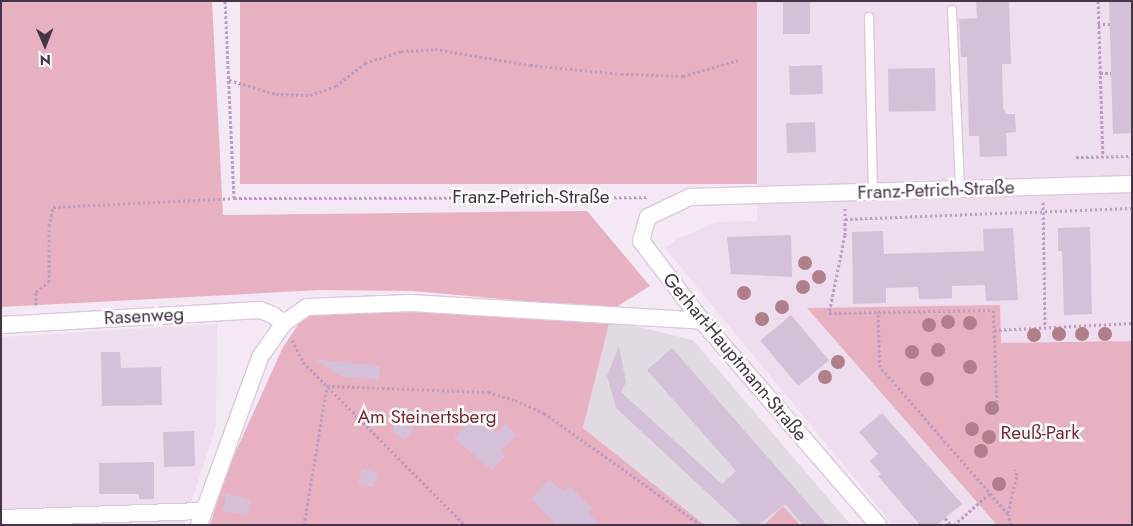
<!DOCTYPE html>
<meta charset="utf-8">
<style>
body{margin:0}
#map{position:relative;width:1133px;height:526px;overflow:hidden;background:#f3e8f4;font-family:Jost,sans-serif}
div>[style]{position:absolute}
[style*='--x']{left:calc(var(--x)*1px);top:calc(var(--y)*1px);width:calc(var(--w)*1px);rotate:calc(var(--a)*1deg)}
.residential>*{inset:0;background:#eeddef}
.industrial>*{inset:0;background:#e2dae3}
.green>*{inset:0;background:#e8b1c1;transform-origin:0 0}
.building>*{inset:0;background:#d5c0d9;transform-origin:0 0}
.path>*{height:3px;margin-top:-1.5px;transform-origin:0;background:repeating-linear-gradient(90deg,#be9cc1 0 2.5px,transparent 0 5px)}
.roads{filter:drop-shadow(1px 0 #dcc7de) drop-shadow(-1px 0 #dcc7de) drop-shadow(0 1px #dcc7de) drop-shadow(0 -1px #dcc7de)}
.lane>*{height:8px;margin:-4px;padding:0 4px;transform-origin:4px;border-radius:4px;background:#fff}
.street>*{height:16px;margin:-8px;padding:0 8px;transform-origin:8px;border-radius:8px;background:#fff}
.trees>*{width:14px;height:14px;margin:-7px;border-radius:50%;background:#b07f89}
span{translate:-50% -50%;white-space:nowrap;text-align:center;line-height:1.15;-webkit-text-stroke:5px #fff;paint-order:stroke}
.street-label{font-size:19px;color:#453647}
.park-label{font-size:19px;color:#7a2932}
.frame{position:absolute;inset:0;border:2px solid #453647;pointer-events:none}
.north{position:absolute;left:20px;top:20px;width:50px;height:50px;-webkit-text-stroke:4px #fff;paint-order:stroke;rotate:179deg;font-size:14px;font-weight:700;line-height:20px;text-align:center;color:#453647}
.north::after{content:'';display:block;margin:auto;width:18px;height:22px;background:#453647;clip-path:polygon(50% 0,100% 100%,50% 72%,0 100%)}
</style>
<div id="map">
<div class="residential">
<i style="clip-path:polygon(757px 1px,1132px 1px,1132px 525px,893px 525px,665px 248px,677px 239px,716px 222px,757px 221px)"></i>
<i style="clip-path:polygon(217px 324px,216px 426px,184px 525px,1px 525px,1px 337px)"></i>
</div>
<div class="industrial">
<i style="clip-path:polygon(610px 320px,693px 340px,851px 525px,800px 525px,783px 507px,764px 525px,705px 525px,583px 428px)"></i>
</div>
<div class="green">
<i style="clip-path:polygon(1px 1px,212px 1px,223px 215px,587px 211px,650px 286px,613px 309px,413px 291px,320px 290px,1px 307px)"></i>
<i style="left:240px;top:1px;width:517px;height:183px"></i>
<i style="clip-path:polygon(1000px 305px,1001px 343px,1132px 341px,1132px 525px,997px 525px,807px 308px)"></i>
<i style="clip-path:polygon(411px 307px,610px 320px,583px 428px,705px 525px,210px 525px,227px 471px,283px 347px,300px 322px,319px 309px)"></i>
<i style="clip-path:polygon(783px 506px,800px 525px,764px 525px)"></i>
</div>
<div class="building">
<i style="left:783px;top:1px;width:27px;height:33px"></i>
<i style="clip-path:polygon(976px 1px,1009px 1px,1011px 64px,1002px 64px,1003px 107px,1006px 114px,1015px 114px,1016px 132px,1006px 133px,1007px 156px,980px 157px,979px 136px,969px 136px,967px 57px,961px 57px,959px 19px,977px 18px)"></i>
<i style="clip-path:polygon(1109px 1px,1132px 1px,1132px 133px,1113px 134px)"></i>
<i style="left:822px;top:65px;width:29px;height:33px;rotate:88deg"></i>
<i style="left:935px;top:68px;width:43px;height:47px;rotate:89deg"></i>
<i style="left:815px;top:122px;width:30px;height:29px;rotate:88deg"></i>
<i style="clip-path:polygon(1090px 227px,1092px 314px,1064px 315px,1062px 251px,1058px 251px,1058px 228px)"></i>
<i style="clip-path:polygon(1013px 228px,1018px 300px,986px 301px,985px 285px,952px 286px,952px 298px,935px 299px,919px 299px,918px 287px,886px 288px,886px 303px,853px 304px,852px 232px,883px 231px,884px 254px,984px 251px,983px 229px)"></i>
<i style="clip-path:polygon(791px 235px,792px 277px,731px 274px,727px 237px)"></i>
<i style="left:791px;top:315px;width:59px;height:40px;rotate:50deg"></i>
<i style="clip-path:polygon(619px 346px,626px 382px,621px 392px,722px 484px,736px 471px,647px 370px,672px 348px,827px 525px,803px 525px,785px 504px,759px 525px,742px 525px,616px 408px,607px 376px)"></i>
<i style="clip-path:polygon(101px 352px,120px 352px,121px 368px,161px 367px,162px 405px,102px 406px)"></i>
<i style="clip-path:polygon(315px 359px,380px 366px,379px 380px,340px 376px)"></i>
<i style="clip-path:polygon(882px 413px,962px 504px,937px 525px,920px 525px,878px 476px,881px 474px,870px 461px,878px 454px,859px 432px)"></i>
<i style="clip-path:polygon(477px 414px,497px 433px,505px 424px,517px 435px,501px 451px,506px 455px,492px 470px,454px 438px)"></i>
<i style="left:401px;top:417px;width:17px;height:16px;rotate:36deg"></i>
<i style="left:194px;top:431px;width:35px;height:31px;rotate:88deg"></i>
<i style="clip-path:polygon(154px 462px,154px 499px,139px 499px,139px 494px,99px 494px,99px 463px)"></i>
<i style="left:362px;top:469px;width:16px;height:15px;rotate:14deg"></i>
<i style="clip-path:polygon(549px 480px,564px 492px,570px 486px,592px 508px,588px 513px,600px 525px,557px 525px,531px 499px)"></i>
<i style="clip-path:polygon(226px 493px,251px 500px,248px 515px,223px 511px)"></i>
</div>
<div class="path">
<i style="--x:225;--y:1;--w:197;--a:87.4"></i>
<i style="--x:1098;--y:1;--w:155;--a:88.2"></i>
<i style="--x:1098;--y:24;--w:12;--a:0"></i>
<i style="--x:1100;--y:73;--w:11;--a:0"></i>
<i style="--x:229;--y:80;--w:49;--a:16.6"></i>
<i style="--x:276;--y:94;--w:34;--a:2"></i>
<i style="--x:310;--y:95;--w:28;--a:-19"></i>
<i style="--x:336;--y:86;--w:37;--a:-38"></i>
<i style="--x:365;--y:63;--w:38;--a:-18"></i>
<i style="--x:401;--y:51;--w:34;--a:-3"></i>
<i style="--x:435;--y:49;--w:96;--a:9.6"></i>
<i style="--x:530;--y:65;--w:91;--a:5.6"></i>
<i style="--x:621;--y:74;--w:62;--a:1.8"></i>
<i style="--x:683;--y:76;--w:57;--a:-16.2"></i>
<i style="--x:1076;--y:157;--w:56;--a:-1"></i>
<i style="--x:1043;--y:202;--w:123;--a:89.1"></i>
<i style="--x:845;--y:208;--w:27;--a:90"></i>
<i style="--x:845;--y:235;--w:80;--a:101.6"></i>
<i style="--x:829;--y:313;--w:49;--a:-1.2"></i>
<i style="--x:845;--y:219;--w:287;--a:-2.2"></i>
<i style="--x:36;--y:305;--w:13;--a:-90"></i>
<i style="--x:36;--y:292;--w:16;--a:-38"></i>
<i style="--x:49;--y:282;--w:56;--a:-90"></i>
<i style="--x:49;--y:226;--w:19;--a:-78"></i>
<i style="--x:53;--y:207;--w:181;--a:-2.8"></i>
<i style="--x:234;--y:198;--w:413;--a:-0.1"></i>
<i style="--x:994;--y:330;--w:78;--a:87.8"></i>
<i style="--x:997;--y:408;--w:5;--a:0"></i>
<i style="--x:292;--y:340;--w:25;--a:63"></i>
<i style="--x:303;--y:362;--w:230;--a:45.2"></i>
<i style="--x:1008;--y:513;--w:39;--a:-77"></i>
<i style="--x:1017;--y:475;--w:6;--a:-108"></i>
<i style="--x:945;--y:518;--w:9;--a:49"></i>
<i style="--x:304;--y:525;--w:141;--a:-80.6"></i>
<i style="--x:327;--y:386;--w:161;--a:2.1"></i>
<i style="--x:488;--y:392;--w:28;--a:17"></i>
<i style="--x:515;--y:400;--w:32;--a:24"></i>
<i style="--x:544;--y:413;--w:193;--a:35.5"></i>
<i style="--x:954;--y:525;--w:48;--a:-41.6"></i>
<i style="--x:1011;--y:525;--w:11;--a:-105"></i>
<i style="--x:1008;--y:514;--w:195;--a:-131"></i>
<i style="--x:880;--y:367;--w:55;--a:-92.1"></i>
<i style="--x:878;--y:312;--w:115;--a:-1"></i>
<i style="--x:993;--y:310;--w:20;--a:87"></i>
<i style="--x:994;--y:330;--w:138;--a:-2.9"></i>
</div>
<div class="roads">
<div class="lane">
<i style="--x:952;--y:10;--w:179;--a:87.4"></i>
<i style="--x:869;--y:17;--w:175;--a:88.7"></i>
</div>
<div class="street">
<i style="--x:1;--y:325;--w:259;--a:-3.3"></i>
<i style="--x:260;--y:310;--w:14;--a:21"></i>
<i style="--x:273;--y:315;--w:14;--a:36"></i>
<i style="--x:1;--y:518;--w:202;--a:-2"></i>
<i style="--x:199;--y:525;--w:179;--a:-70"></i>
<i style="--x:260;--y:357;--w:42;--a:-54.8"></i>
<i style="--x:284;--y:323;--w:28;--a:-35"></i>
<i style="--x:307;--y:307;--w:104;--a:-2.2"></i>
<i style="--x:411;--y:303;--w:292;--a:3.5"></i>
<i style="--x:878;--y:525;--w:269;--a:-130.8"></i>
<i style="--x:702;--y:321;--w:101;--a:-127.3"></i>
<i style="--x:641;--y:241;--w:25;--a:-74"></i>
<i style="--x:648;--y:217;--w:47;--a:-25.5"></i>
<i style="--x:690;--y:197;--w:442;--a:-1.7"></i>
</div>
</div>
<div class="trees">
<i style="left:805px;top:263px"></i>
<i style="left:819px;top:277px"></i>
<i style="left:803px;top:287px"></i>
<i style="left:744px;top:293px"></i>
<i style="left:782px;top:307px"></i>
<i style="left:762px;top:319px"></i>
<i style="left:948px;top:322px"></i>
<i style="left:970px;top:323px"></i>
<i style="left:929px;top:325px"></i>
<i style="left:1059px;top:334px"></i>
<i style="left:1082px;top:334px"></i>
<i style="left:1105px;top:334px"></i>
<i style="left:1034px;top:335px"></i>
<i style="left:938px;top:350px"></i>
<i style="left:912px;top:352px"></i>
<i style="left:838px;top:362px"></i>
<i style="left:970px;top:367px"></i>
<i style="left:825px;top:377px"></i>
<i style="left:927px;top:379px"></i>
<i style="left:992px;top:408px"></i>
<i style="left:972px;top:429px"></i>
<i style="left:989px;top:437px"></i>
<i style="left:981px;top:451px"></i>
<i style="left:999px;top:484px"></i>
</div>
<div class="street-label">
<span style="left:936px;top:190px;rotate:-2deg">Franz-Petrich-Straße</span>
<span style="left:531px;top:197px">Franz-Petrich-Straße</span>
<span style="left:144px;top:316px;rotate:-3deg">Rasenweg</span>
<span style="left:735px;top:357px;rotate:50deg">Gerhart-Hauptmann-Straße</span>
</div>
<div class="park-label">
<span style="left:427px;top:417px">Am Steinertsberg</span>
<span style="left:1040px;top:433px">Reuß-Park</span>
</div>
<div class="frame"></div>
<div class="north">N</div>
</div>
